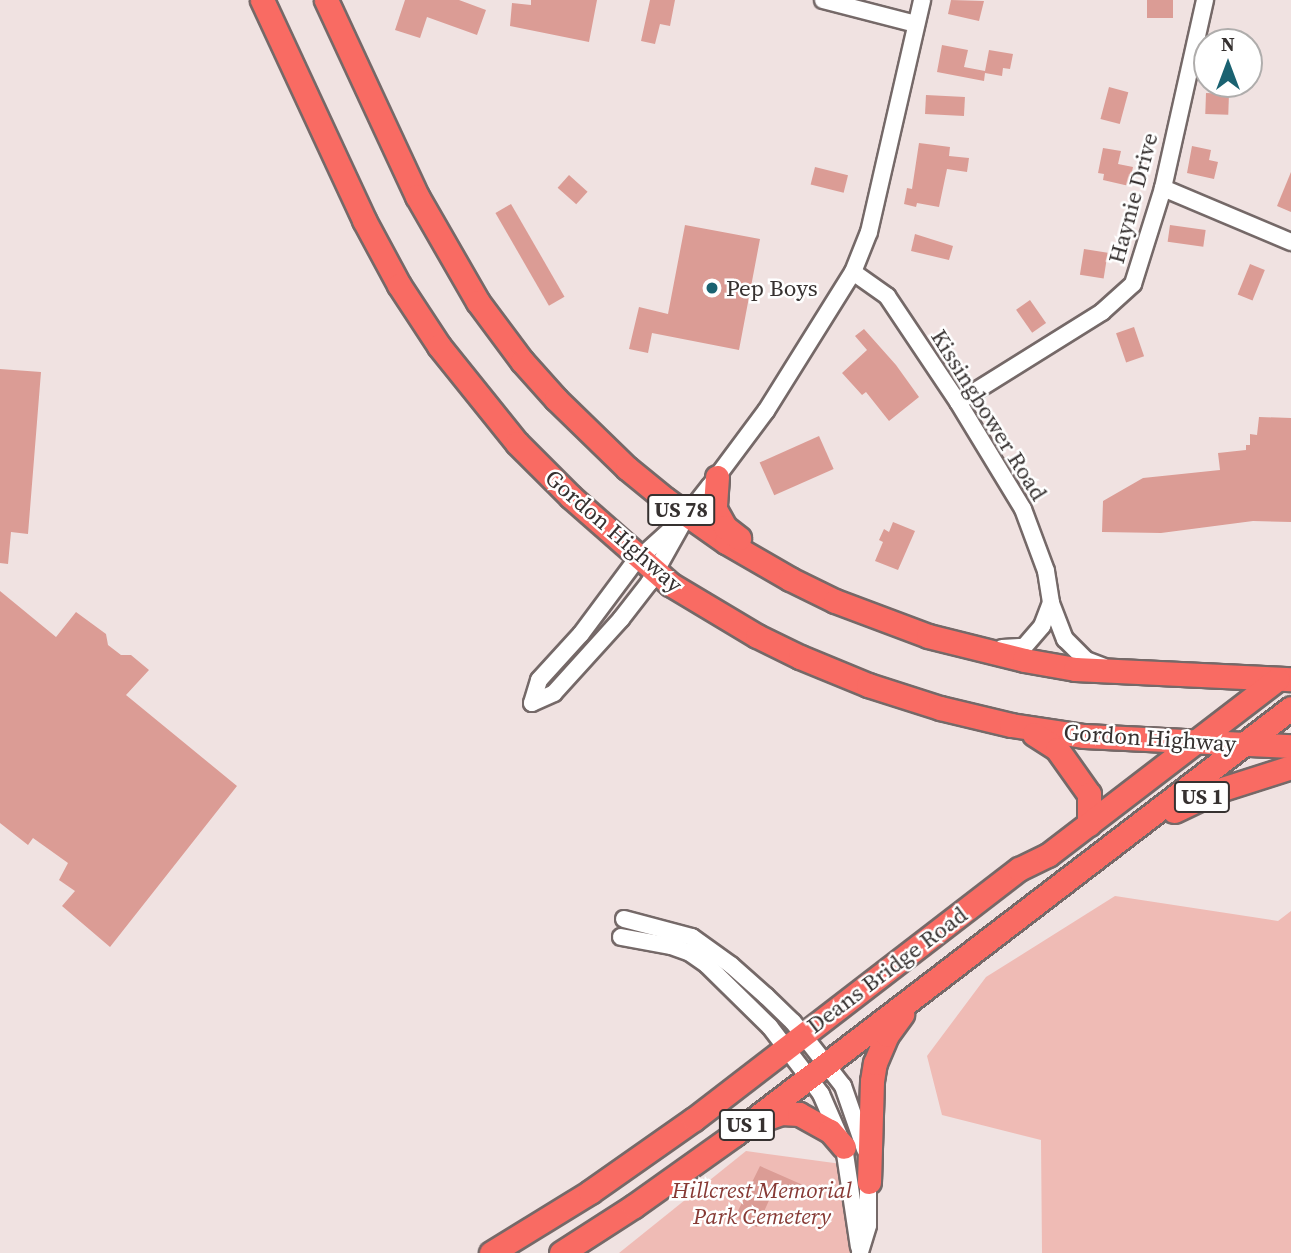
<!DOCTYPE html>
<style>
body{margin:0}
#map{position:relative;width:1291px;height:1253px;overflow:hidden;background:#f0e2e1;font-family:"Source Serif 4",serif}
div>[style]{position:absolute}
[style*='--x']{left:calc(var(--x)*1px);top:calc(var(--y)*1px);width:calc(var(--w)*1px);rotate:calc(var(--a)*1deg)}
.green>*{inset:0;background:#efbbb5}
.building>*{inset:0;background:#db9c95;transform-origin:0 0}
.roads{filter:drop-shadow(2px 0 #756968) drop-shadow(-2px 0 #756968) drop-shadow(0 2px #756968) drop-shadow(0 -2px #756968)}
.minor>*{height:16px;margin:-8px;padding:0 8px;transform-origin:8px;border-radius:8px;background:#fff}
.highway>*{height:23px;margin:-11.5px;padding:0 11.5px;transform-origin:11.5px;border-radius:11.5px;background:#f96b63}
.dots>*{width:19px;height:19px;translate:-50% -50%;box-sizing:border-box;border:4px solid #fff;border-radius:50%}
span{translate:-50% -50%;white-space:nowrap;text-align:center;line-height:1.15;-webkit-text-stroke:5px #fff;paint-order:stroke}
.shield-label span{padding:2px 5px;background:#fff;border:2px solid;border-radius:5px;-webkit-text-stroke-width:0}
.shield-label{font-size:21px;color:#363130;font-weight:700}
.street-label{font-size:23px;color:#363130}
.poi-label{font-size:23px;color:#363130}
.left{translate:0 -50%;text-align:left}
.park-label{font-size:23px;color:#873a35;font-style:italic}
.north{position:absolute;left:1193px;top:28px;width:70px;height:70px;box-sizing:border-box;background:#fff;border:2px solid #afadac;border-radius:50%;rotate:0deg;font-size:19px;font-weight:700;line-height:28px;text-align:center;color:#363130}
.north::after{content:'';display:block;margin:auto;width:24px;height:32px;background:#1a6271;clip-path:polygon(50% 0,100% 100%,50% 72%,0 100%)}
</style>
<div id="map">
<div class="green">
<i style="clip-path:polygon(1115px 896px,1278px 921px,1291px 911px,1291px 1253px,1042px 1253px,1041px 1140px,942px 1115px,927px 1056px,986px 977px)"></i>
<i style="clip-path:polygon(746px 1151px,849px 1165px,855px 1253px,619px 1253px)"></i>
</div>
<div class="building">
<i style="clip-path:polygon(405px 0,459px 0,486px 10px,477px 35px,427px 17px,420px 38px,395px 30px)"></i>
<i style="clip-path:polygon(531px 0,597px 0,589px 42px,510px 26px,512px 3px,531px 5px)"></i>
<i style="clip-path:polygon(650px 0,675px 0,670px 26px,660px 24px,655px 44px,641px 41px)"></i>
<i style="clip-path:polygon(951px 0,984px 1px,979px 21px,948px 14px)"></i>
<i style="left:1147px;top:0;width:26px;height:18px"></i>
<i style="clip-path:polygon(942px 45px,968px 50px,964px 67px,985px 71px,989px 50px,1013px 54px,1010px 69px,1003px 68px,1002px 76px,985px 73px,984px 81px,937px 72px)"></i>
<i style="left:1109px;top:87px;width:20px;height:33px;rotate:15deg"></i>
<i style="left:1206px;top:93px;width:23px;height:21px;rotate:2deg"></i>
<i style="left:926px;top:95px;width:39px;height:19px;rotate:3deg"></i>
<i style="clip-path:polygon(919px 143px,950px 147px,949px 156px,969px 158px,967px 172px,947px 169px,939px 207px,917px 203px,916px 207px,904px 204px,907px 188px,912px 189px)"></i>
<i style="clip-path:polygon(1192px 146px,1211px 150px,1209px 160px,1218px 162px,1214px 179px,1187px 173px)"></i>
<i style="clip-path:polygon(1103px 148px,1121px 151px,1118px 164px,1133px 167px,1129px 186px,1103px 180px,1104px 174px,1098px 173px)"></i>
<i style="left:815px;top:167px;width:34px;height:18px;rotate:14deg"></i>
<i style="clip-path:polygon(1291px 172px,1291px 212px,1277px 206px)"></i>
<i style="left:569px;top:175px;width:25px;height:17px;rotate:42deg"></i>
<i style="left:511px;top:204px;width:107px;height:18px;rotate:60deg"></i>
<i style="clip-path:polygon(685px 225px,760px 239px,739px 350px,652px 333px,648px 353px,629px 349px,639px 307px,668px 314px)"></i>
<i style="left:1170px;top:225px;width:36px;height:17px;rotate:8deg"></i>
<i style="clip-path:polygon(915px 234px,953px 246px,949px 260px,911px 251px)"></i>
<i style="left:1084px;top:249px;width:24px;height:26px;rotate:9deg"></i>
<i style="left:1250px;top:264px;width:16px;height:33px;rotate:22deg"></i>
<i style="left:1030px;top:300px;width:28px;height:17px;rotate:55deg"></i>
<i style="left:1134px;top:327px;width:31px;height:19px;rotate:71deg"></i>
<i style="clip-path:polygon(864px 329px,896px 365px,919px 397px,889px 421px,866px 392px,862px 395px,842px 373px,867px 350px,855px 336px)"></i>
<i style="clip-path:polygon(0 369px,41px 372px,28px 534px,11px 532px,8px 564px,0 563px)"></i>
<i style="clip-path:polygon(1259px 417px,1291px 418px,1291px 522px,1253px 521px,1161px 533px,1102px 532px,1103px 501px,1143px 478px,1220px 470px,1218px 453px,1246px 450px,1246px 445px,1250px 445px,1250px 434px,1257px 435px)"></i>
<i style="left:819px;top:436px;width:36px;height:65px;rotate:66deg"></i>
<i style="clip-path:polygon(893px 522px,915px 531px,898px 570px,875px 561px,883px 542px,879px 540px,884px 529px,889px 532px)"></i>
<i style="clip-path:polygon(0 591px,56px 637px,76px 612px,106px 634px,108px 645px,121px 655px,131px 655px,149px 670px,126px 695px,237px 786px,110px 947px,62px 906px,75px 891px,59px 880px,68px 863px,33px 838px,28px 845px,0 823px)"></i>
<i style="clip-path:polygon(760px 1166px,803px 1185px,798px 1197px,775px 1187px,757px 1227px,735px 1217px)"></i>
</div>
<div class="roads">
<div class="minor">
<i style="--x:823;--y:0;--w:96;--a:14.5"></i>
<i style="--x:1163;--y:188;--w:139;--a:22.9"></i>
<i style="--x:853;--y:272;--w:42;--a:35.2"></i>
<i style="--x:887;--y:296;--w:128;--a:56.2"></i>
<i style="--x:958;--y:402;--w:125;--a:58.7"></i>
<i style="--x:1023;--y:509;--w:66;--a:69.6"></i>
<i style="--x:1046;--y:571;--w:32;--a:81"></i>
<i style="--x:1051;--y:603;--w:39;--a:69"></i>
<i style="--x:1065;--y:639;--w:30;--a:45"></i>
<i style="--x:1086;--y:660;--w:19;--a:21"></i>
<i style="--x:958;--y:402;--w:170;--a:-32"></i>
<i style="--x:1102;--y:312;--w:42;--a:-42.1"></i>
<i style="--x:1133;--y:284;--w:101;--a:-72.6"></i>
<i style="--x:1163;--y:188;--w:193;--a:-77.4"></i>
<i style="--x:1002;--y:648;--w:22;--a:-3"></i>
<i style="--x:1024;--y:647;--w:28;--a:-49"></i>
<i style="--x:1042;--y:626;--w:25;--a:-69"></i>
<i style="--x:532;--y:703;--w:24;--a:-73"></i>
<i style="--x:539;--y:680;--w:62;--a:-47.6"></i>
<i style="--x:581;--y:634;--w:89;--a:-53.3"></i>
<i style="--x:634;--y:563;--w:72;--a:-42.2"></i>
<i style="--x:687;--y:515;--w:37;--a:-52"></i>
<i style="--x:710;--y:486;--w:94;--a:-53.3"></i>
<i style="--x:766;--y:411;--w:164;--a:-58"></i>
<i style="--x:853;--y:272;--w:43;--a:-68.2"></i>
<i style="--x:869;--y:232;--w:238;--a:-77.1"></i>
<i style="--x:532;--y:703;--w:24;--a:-24"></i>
<i style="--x:554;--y:693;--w:100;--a:-47.8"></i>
<i style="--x:621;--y:619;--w:46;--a:-52.1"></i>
<i style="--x:649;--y:583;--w:65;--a:-60.7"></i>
<i style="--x:624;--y:919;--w:70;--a:14.8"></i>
<i style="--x:692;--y:937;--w:48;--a:35.7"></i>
<i style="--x:731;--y:965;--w:47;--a:41.5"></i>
<i style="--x:766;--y:996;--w:37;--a:44"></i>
<i style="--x:793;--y:1022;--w:81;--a:52"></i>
<i style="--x:843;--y:1086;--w:67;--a:70.8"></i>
<i style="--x:621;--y:937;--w:51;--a:10.2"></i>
<i style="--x:671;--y:946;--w:20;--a:20"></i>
<i style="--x:690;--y:953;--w:21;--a:35"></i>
<i style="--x:707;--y:965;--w:88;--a:44.5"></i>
<i style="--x:770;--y:1027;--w:64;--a:52.6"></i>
<i style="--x:809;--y:1078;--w:20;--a:53"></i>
<i style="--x:821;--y:1094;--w:58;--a:66.5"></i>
<i style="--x:844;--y:1147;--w:101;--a:81.5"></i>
<i style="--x:860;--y:1252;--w:28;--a:-73"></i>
<i style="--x:868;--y:1225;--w:54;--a:-90"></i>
</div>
<div class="highway">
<i style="--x:262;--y:0;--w:242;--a:65.1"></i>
<i style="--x:364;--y:220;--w:74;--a:61.7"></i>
<i style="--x:399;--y:285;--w:73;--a:56.7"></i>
<i style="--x:439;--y:346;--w:124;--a:51.2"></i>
<i style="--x:517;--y:443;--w:76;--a:45"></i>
<i style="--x:571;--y:497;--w:132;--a:41.3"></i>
<i style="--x:670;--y:584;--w:101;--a:30.9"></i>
<i style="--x:757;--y:636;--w:48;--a:26"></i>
<i style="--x:800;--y:657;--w:74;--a:22.4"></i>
<i style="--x:868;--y:685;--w:76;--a:17.7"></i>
<i style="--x:940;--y:708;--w:73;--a:13.5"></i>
<i style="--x:1011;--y:725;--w:74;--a:8.6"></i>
<i style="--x:1084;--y:736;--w:207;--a:2.8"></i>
<i style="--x:326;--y:0;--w:216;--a:65.1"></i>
<i style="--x:417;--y:196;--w:122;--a:60.1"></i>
<i style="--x:478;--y:302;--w:74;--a:53.3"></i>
<i style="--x:522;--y:361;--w:51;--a:48.2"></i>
<i style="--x:556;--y:399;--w:99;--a:44.2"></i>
<i style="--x:627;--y:468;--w:49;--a:39.2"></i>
<i style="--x:665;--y:499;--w:75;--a:35.2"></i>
<i style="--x:726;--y:542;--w:74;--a:30"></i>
<i style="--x:790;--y:579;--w:50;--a:26.1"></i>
<i style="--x:835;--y:601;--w:99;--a:20.6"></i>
<i style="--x:928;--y:636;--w:99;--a:14"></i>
<i style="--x:1024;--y:660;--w:52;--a:10"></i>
<i style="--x:1075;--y:669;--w:216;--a:2.7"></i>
<i style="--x:717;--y:477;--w:32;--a:94"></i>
<i style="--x:715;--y:509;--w:21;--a:61"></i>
<i style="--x:725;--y:527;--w:18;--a:38"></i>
<i style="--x:1034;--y:734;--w:27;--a:33"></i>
<i style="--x:1057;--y:749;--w:55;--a:54.6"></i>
<i style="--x:1089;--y:794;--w:30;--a:90"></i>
<i style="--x:1174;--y:811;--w:47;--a:-25.5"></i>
<i style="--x:1216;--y:791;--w:79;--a:-17.7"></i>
<i style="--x:762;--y:1120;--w:20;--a:-20"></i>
<i style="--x:781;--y:1113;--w:18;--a:3"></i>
<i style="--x:799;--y:1114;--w:35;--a:29"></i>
<i style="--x:830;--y:1131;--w:21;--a:49"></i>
<i style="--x:869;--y:1182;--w:101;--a:-88.3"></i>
<i style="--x:872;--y:1081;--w:18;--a:-81"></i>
<i style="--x:875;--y:1063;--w:30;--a:-67"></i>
<i style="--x:887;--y:1035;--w:26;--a:-54"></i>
<i style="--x:491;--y:1253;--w:116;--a:-31.6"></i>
<i style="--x:590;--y:1192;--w:127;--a:-35.1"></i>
<i style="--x:694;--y:1119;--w:410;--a:-37.6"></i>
<i style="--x:1019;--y:869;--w:32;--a:-26"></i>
<i style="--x:1048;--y:855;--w:289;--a:-37.5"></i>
<i style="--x:561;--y:1253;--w:87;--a:-32.8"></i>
<i style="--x:634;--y:1206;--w:124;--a:-35.5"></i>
<i style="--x:735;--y:1134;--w:700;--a:-37.46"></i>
</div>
</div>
<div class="dots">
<i style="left:712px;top:288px;background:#1a6271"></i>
</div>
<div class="shield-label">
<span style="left:681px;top:510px">US 78</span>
<span style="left:1202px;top:797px">US 1</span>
<span style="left:747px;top:1125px">US 1</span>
</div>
<div class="street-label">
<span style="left:1133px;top:198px;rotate:-75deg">Haynie Drive</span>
<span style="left:989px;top:415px;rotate:58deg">Kissingbower Road</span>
<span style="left:614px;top:531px;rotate:41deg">Gordon Highway</span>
<span style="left:1150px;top:738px;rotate:4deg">Gordon Highway</span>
<span style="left:887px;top:970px;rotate:-37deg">Deans Bridge Road</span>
</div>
<div class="poi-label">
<span class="left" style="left:726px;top:288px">Pep Boys</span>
</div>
<div class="park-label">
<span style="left:762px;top:1203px">Hillcrest Memorial<br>Park Cemetery</span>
</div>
<div class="north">N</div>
</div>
